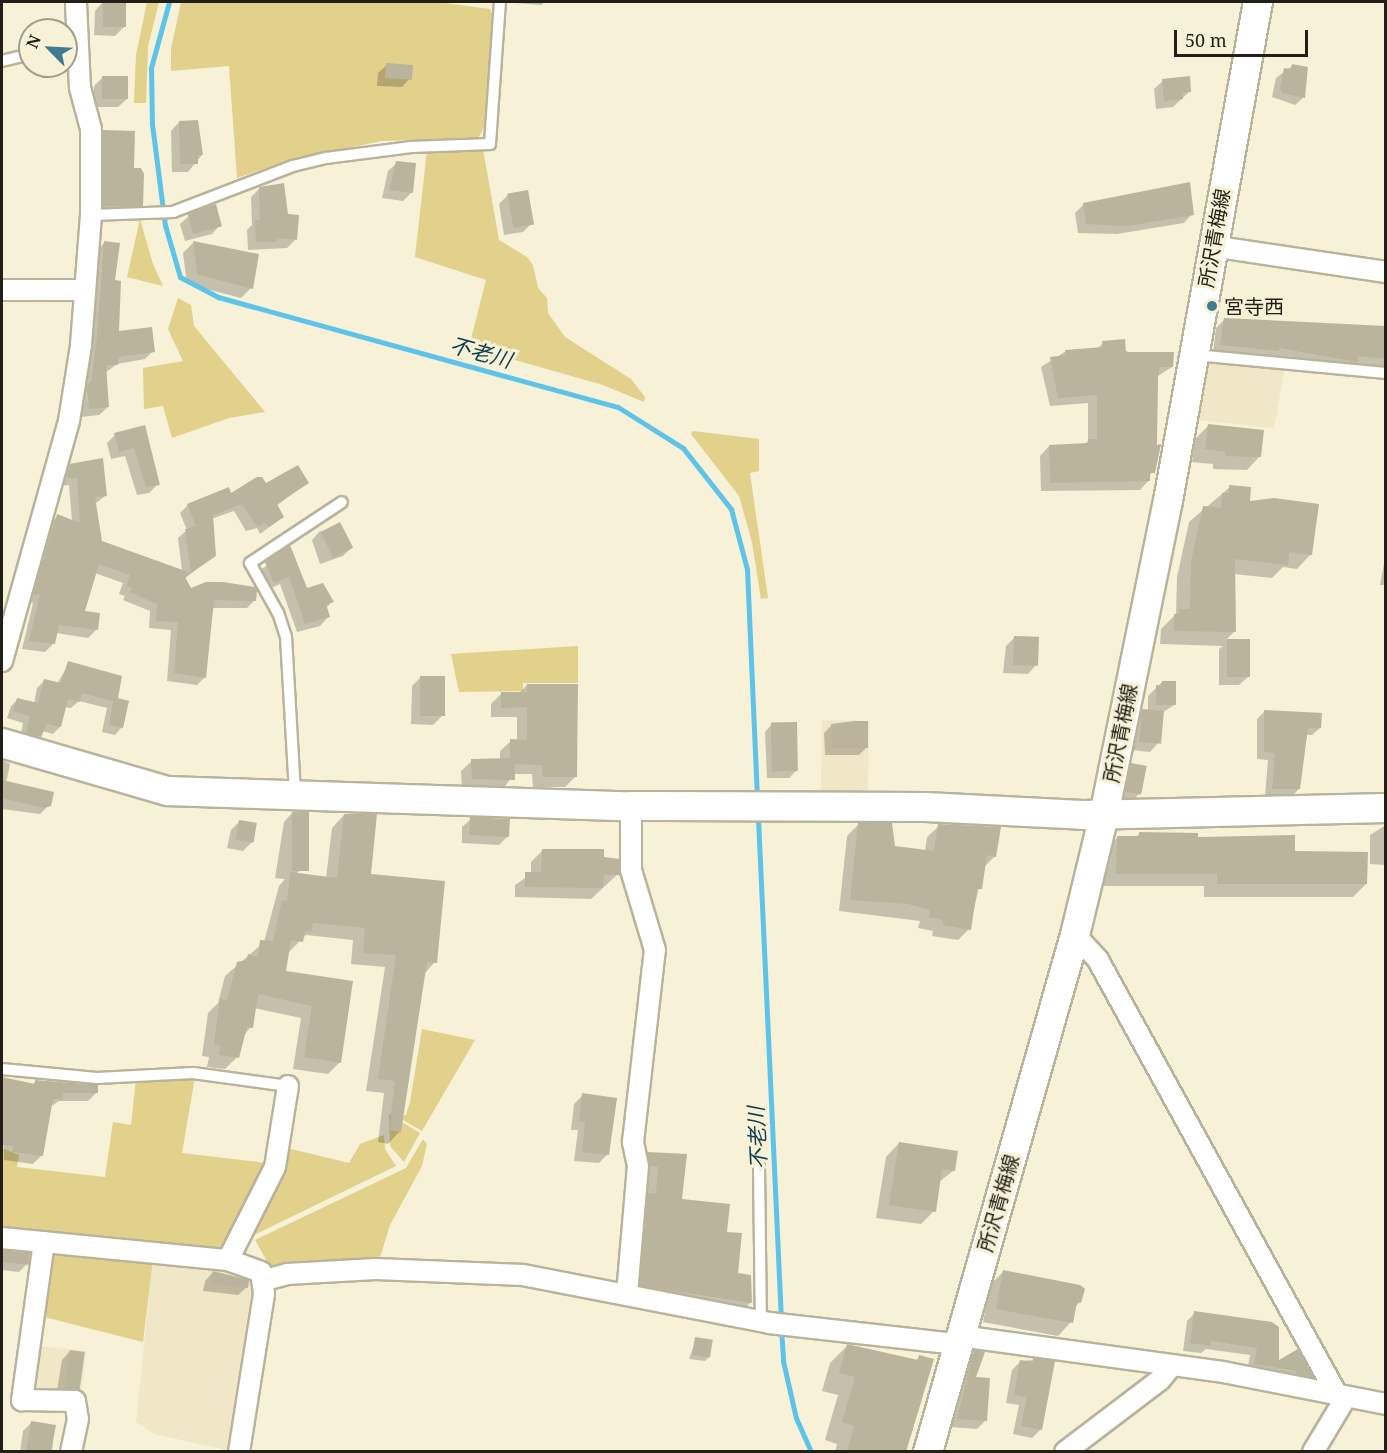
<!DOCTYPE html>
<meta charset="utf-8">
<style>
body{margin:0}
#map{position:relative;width:1387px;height:1453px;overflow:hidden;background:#f6f1d7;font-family:"Noto Serif","Noto Sans JP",serif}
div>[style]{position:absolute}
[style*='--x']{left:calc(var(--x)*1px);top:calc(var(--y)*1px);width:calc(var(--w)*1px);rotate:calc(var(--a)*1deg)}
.built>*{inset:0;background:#efe7c6;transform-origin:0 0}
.green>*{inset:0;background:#e1d18a}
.shadow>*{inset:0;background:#0003}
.stream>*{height:5px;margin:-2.5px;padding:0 2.5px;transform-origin:2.5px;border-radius:2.5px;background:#5ec3e8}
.building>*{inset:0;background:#b9b49b;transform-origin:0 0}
.roads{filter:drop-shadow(2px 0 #b8b39a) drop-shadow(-2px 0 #b8b39a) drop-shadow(0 2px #b8b39a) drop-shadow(0 -2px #b8b39a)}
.lane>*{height:10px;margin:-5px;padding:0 5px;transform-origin:5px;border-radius:5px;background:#fff}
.street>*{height:20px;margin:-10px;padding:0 10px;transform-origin:10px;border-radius:10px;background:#fff}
.secondary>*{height:28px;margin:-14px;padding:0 14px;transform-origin:14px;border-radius:14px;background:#fff}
.dots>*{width:16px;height:16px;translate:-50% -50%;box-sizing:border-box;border:3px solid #f6f1d7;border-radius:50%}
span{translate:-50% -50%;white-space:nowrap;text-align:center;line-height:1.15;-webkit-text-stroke:6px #f6f1d7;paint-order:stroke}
.street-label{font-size:20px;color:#211f16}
.poi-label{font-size:20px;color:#211f16}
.left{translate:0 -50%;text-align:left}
.water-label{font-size:21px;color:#0f3d4d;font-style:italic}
.frame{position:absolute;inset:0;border:3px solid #211f16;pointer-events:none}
.north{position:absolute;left:18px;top:18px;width:60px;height:60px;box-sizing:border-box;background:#f6f1d7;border:2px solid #a19d8a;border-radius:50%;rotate:294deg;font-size:16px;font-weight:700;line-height:24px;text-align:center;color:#211f16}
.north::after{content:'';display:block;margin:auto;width:21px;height:27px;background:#3f7c93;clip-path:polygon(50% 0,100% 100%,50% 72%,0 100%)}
.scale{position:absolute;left:1174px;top:30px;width:134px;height:27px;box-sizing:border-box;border:3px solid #211f16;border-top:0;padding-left:8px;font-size:18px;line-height:21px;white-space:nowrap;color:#211f16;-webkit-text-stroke:4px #f6f1d7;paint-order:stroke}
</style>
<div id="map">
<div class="built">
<i style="clip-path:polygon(1208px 363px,1285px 367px,1274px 428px,1198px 420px)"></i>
<i style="left:869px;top:721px;width:76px;height:47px;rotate:91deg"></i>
<i style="clip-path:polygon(153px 1259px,251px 1272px,256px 1279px,227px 1450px,154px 1434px,136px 1422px)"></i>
<i style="left:37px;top:1346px;width:49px;height:48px;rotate:6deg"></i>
</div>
<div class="green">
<i style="clip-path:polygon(147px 2px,159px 2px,148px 46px,146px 103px,134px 103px,136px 55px)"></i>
<i style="clip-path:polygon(181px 2px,438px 2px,490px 9px,493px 16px,484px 128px,478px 138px,381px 141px,284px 162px,237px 178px,229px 66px,171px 71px,171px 49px)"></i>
<i style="clip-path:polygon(483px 149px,499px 240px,527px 257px,533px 265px,538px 288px,547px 298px,548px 313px,565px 337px,631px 379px,645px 397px,644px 402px,603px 385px,469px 347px,486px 280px,415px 257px,427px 150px)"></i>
<i style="clip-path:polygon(140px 219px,153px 264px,163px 286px,127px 277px)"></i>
<i style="clip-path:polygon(178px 298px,191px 305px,194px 326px,265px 412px,229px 418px,172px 438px,163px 406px,144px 409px,143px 368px,183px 361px,168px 329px)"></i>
<i style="clip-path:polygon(693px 431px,759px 439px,759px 471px,750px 473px,768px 598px,761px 599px,752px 542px,739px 496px,691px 434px)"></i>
<i style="clip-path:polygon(578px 646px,578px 683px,523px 683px,523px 691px,459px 692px,451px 654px)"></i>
<i style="clip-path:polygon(422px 1029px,475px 1040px,422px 1131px,398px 1117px,406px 1115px,410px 1102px)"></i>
<i style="clip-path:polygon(195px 1077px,182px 1153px,266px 1163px,226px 1246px,214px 1249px,2px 1228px,2px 1148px,19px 1155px,17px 1167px,105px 1177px,113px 1122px,131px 1125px,136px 1079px)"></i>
<i style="clip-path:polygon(389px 1114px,420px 1133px,404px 1162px,390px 1146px)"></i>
<i style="clip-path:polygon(384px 1135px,385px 1149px,396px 1166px,252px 1236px,287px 1148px,349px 1163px,360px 1144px)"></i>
<i style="clip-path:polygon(423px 1139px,427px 1144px,422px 1166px,390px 1225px,378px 1264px,271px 1268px,255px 1240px,406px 1168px)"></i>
<i style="clip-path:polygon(55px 1248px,153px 1259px,143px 1342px,40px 1316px,48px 1254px)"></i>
</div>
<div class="shadow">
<i style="clip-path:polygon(103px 2px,124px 27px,115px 36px,94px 35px,95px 11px)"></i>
<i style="clip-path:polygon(502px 2px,545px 2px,541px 5px)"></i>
<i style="clip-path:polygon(387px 65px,410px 78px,402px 87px,377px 86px,378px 73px)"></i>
<i style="clip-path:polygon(1292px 66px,1304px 97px,1295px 105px,1272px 97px,1276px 78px)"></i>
<i style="clip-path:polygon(103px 77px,127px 99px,118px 107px,94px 107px,94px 86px)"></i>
<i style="clip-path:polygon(1163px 81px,1189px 92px,1173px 107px,1156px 109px,1154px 89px)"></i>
<i style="clip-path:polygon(179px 122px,202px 155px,188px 172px,172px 172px,171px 131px)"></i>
<i style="clip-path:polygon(104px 132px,133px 169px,142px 205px,128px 218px,90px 218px,90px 145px)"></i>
<i style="clip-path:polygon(397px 163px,412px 192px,403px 201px,382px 198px,388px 171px)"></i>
<i style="clip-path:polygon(259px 189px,286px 215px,295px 240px,287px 248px,248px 250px,247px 230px,252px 225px,251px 197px)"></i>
<i style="clip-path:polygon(508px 195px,532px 223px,523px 232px,504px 235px,499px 204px)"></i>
<i style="clip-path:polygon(1084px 204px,1192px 214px,1184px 223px,1117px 234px,1078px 233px,1075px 213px)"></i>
<i style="clip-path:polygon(189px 216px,220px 225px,212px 234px,185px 241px,180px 224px)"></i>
<i style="clip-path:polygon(104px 243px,114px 282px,117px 333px,153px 351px,145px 359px,117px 364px,105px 373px,108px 407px,99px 415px,81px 417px,79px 395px,96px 251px)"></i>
<i style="clip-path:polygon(193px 243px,251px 288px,241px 298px,187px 284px,183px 253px)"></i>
<i style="clip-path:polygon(1225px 319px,1386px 327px,1386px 370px,1347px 370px,1272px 357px,1269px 359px,1213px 353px,1216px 328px)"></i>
<i style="clip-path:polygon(1103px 343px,1172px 367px,1158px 376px,1156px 447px,1159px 446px,1149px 480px,1140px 490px,1041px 491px,1040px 456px,1049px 446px,1084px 445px,1088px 441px,1088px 403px,1050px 406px,1041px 367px,1066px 351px,1097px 349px)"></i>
<i style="clip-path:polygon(1209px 425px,1260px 456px,1247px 470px,1213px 469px,1213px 464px,1192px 462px,1195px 439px)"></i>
<i style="clip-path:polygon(144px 427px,158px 484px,149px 493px,137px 495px,125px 456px,111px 459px,107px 443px,115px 435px)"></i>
<i style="clip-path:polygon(70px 465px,105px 496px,95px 504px,100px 542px,182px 571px,178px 538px,187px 530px,180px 513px,188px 505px,265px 485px,307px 483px,276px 506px,283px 517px,260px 534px,257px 528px,246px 531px,234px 511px,211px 519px,214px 556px,184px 579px,190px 590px,255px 600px,247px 608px,211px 608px,205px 677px,197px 685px,167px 681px,171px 630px,149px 628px,150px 611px,123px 600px,125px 596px,119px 594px,123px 583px,95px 573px,83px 613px,96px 630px,88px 638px,56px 633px,53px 644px,45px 652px,22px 649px,33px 603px,26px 601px,50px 524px,58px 516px,72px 521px,69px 485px,60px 486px,62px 474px)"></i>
<i style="clip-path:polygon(1230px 487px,1311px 554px,1297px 569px,1283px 567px,1272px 578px,1234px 574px,1235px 631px,1226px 640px,1248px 640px,1248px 677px,1239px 685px,1219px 685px,1219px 649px,1223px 646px,1160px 644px,1161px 629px,1176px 614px,1177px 577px,1189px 522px)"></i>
<i style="clip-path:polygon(320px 531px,351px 548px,343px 556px,320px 564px,312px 540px)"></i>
<i style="clip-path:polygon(290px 548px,307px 590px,332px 602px,326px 608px,328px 617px,320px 626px,297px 632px,280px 584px,265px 591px,258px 572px)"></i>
<i style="clip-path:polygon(1386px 553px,1386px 585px,1380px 585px)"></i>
<i style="clip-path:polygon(1015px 637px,1036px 665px,1028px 674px,1003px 673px,1006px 646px)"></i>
<i style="clip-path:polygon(69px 663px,116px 700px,122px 727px,115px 735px,102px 732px,107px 708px,79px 701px,71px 708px,64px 707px,60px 727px,53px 734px,42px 731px,33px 743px,20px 740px,23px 723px,7px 718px,11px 706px,18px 699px,34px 704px,37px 688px,44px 681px,57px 684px)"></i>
<i style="clip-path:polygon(421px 677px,442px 716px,433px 725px,411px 724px,412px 686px)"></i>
<i style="clip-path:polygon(1162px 682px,1174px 705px,1162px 713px,1158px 743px,1150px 752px,1132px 750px,1134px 719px,1143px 711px,1148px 711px,1148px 696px)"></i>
<i style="clip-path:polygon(527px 685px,576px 776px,565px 787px,533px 787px,532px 774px,514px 774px,503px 789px,462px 789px,461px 771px,472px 761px,500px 760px,500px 751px,511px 741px,517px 741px,517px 717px,491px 717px,491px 704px,502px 693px,519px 693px)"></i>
<i style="clip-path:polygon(1265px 711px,1320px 728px,1312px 735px,1305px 735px,1299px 789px,1291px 797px,1265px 796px,1268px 760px,1257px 759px,1257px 719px)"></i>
<i style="clip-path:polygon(772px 724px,796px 771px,789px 778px,767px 778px,765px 732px)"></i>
<i style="clip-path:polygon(832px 725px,867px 747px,859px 755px,825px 755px,824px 733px)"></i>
<i style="clip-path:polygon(2px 760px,10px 764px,6px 783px,49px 805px,40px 814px,2px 809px)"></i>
<i style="clip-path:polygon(1132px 765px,1139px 794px,1130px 803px,1118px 801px,1123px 773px)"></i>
<i style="clip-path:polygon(292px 813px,299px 871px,296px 874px,326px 878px,332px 828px,344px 815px,369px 875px,435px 962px,424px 974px,400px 1131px,388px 1144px,378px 1142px,384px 1093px,366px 1091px,385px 967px,351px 964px,353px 940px,306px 935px,287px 954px,284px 972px,352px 982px,340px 1062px,328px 1074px,293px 1069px,301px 1018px,254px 1008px,251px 1027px,244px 1035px,237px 1057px,225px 1069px,207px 1067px,209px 1057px,202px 1056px,208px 1013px,218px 1003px,225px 976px,264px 942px,279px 886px,285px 879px,275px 878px,284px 822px)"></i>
<i style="clip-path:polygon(471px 819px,508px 836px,499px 845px,462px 843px,462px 827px)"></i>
<i style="clip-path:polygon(239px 822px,252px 842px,243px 851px,227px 848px,231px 830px)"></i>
<i style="clip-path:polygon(858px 825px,894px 847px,925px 851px,927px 837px,939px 826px,995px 856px,984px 867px,969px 929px,958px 940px,932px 936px,933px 931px,918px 928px,920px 921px,839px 911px,847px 836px)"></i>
<i style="clip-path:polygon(1386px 825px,1386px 865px,1370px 864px,1370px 835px)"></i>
<i style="clip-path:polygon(1139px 834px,1293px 853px,1366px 884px,1353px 897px,1204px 897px,1204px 886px,1104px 886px,1104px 851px,1117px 838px,1135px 838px)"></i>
<i style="clip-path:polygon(542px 851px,603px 859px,618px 874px,591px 899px,515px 897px,515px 885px,531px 874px,531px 862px)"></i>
<i style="clip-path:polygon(2px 1078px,32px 1085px,36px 1081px,96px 1093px,88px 1101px,59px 1101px,50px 1107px,41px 1156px,33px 1164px,4px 1160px)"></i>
<i style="clip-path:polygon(583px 1095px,607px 1155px,599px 1163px,574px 1161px,578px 1130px,571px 1130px,574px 1104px)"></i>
<i style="clip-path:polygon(899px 1143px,954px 1170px,938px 1183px,934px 1211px,921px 1224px,876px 1218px,886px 1157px)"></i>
<i style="clip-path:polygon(648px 1154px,685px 1155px,680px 1200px,725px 1233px,737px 1274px,751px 1302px,740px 1313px,630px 1296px,637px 1206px,646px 1197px,648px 1177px,640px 1177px,637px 1164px)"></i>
<i style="clip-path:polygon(2px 1251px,29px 1254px,27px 1264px,19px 1272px,2px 1270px)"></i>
<i style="clip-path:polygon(213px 1272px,247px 1287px,238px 1295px,203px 1291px,205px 1281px)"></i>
<i style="clip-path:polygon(1003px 1272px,1080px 1302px,1074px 1308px,1071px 1322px,1058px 1336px,983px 1322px,990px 1285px)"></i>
<i style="clip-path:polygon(1195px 1313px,1271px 1323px,1278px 1363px,1312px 1377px,1304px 1385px,1247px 1372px,1250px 1355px,1206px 1349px,1201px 1353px,1183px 1351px,1187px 1321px)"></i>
<i style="clip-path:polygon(696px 1339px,709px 1357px,705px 1361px,689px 1359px)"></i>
<i style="clip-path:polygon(848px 1345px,915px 1361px,919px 1357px,904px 1452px,835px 1452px,837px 1444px,825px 1440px,838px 1395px,822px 1391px,830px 1363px)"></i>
<i style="clip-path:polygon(70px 1351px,78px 1389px,70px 1398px,56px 1397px,62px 1360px)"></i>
<i style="clip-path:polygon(975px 1352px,974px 1378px,985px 1421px,977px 1429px,950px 1427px,966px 1360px)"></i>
<i style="clip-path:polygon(1034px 1360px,1041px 1429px,1032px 1438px,1013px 1434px,1019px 1405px,1006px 1403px,1012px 1370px,1021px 1361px)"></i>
<i style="clip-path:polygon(31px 1423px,54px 1427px,52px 1452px,20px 1452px,23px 1431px)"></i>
</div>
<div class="stream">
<i style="--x:169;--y:2;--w:68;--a:105.3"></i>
<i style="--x:151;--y:68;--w:56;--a:89"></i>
<i style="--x:152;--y:124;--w:102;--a:82.7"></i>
<i style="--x:165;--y:225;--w:54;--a:73.9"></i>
<i style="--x:180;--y:277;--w:43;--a:27.8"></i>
<i style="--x:218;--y:297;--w:415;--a:15.4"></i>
<i style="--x:618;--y:407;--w:77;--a:32.2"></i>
<i style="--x:683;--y:448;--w:78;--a:51.8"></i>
<i style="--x:731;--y:509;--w:62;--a:75.1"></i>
<i style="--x:747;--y:569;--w:227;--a:87.5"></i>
<i style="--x:758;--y:818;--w:503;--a:87.38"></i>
<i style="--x:781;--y:1329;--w:32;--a:86"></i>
<i style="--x:783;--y:1361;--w:58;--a:77.2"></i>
<i style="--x:796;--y:1418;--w:37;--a:66"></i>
</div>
<div class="building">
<i style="left:103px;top:2px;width:23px;height:25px"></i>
<i style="left:386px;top:63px;width:27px;height:15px;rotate:4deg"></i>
<i style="clip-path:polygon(1292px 64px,1308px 67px,1305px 98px,1282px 93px,1280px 88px,1284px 68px,1291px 69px)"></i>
<i style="left:102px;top:76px;width:26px;height:23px"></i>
<i style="clip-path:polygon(1190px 76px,1191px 92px,1182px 93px,1183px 99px,1164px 101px,1162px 79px)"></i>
<i style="clip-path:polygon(198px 120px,203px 155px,198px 155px,198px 164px,180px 164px,179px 121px)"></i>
<i style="clip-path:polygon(103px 130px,135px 131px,134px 168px,141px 168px,144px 174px,143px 206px,103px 206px)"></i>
<i style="clip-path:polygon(396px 161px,416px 163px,413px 193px,389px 190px)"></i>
<i style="clip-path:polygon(1190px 182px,1194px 215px,1127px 226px,1086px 224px,1083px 203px)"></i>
<i style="clip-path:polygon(284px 183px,288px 214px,299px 215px,297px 240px,277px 238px,276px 242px,256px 242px,255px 220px,260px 220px,259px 187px)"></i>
<i style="left:528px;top:190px;width:35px;height:21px;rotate:80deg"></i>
<i style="left:216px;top:204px;width:23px;height:30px;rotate:75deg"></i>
<i style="clip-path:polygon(104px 241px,120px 243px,115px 280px,121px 281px,119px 331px,152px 327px,155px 352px,118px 357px,118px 365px,106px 365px,109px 407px,89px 409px,87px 385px,91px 382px,97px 336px)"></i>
<i style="clip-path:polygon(193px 241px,259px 254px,253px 289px,197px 274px)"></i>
<i style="clip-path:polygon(1224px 318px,1386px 326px,1386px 359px,1358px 356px,1357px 362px,1279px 348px,1279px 351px,1220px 345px)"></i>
<i style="clip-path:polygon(1125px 339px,1126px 352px,1174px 352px,1173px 367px,1159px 367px,1158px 377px,1157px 445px,1161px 444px,1155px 473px,1150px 473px,1150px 481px,1050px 483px,1049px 445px,1088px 443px,1088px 439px,1097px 439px,1097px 395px,1058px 398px,1050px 357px,1066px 355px,1065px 350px,1103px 347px,1102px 341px)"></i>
<i style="clip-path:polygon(1208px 424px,1264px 430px,1261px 457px,1225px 456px,1226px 452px,1205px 449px)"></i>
<i style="clip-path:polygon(145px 425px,160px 485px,146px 487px,134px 448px,119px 452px,114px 433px)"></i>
<i style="clip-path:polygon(103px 458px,107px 496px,95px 497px,102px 541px,191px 573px,185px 529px,196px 526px,187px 504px,229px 487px,231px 493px,257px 477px,262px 477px,266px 483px,298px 465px,309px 483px,277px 504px,284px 517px,269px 527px,265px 522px,259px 526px,254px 523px,242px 504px,213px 515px,216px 556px,185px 577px,191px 588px,206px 582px,223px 582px,255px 587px,257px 590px,256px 601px,214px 600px,206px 678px,174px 673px,178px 622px,156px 621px,157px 604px,130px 592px,132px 588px,126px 586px,130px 575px,99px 564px,85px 611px,100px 613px,98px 630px,59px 625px,55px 644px,29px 641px,40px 595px,33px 594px,57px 514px,80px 523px,77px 478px,67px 478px,69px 464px)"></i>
<i style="clip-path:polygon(1229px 485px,1251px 487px,1250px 501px,1274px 498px,1319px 504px,1312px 555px,1289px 552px,1288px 565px,1235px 559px,1236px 632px,1174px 631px,1174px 614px,1179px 614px,1179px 609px,1190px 609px,1191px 562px,1203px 506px,1221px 508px,1222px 493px,1229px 493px)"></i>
<i style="left:340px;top:522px;width:29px;height:22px;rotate:63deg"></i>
<i style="clip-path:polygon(290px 545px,307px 588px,323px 583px,334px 602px,326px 604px,330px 617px,305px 624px,289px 577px,274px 583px,265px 562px)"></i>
<i style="left:1014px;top:636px;width:25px;height:29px;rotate:2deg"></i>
<i style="left:1227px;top:639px;width:23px;height:38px"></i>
<i style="clip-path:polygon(68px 661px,122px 676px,118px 698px,129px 701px,123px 728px,109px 725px,113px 701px,82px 693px,80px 702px,68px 699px,61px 727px,47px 724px,41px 737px,26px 733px,30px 716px,13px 711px,17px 698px,38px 703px,44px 679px,61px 683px)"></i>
<i style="left:420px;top:676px;width:25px;height:40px"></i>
<i style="clip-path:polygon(1162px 681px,1176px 681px,1176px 705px,1156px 705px,1156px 685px,1161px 686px)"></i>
<i style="clip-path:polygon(527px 684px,578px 684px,577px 777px,543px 777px,542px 765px,515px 764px,515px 780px,472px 779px,471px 759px,510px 758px,510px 739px,527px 740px,527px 707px,501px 708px,501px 692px,527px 692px)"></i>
<i style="left:1142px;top:709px;width:22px;height:33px;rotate:5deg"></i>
<i style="clip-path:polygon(1264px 710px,1322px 713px,1321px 728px,1308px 728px,1300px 789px,1272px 789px,1275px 753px,1264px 752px)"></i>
<i style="clip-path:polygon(854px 721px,868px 721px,868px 748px,832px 748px,831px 724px)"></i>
<i style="left:797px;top:722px;width:49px;height:26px;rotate:89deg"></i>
<i style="left:1131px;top:763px;width:16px;height:29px;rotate:11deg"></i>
<i style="clip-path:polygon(2px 780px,54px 792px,51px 806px,44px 808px,2px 798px)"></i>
<i style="left:292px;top:812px;width:17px;height:59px"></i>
<i style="clip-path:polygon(344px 814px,377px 814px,371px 874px,445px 881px,437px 963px,427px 962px,401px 1132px,389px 1130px,395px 1081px,378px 1079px,396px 955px,363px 953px,365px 928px,313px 923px,311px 932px,305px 931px,303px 942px,291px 940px,286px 971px,353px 981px,341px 1063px,304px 1057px,312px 1006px,258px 994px,253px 1028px,247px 1027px,239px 1058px,219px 1055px,220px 1045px,214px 1044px,220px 999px,227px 1000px,237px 962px,247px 960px,248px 954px,258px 957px,260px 940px,273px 941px,282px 900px,287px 901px,290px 872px,337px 878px)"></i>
<i style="left:470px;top:817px;width:40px;height:18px;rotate:3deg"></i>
<i style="left:239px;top:820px;width:18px;height:20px;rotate:9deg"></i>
<i style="clip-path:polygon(858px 823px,892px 823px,895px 846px,934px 851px,938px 824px,1001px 827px,996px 857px,987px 855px,982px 889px,977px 889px,971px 930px,943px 925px,943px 920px,929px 917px,930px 910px,908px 904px,850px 900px)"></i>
<i style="clip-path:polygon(1139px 832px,1198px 833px,1198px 837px,1295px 835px,1295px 851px,1368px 852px,1367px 884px,1217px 884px,1217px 874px,1116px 874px,1117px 836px,1139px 836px)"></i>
<i style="clip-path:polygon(542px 849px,604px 849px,604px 857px,619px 859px,620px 875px,604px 875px,603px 888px,525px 887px,525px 872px,541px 872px)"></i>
<i style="clip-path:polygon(2px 1077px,35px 1084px,35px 1080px,98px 1085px,98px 1093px,63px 1093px,62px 1100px,53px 1099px,43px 1156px,12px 1152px,13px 1146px,2px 1145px)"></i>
<i style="clip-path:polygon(582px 1093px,617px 1098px,609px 1155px,582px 1152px,585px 1122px,579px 1121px)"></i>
<i style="clip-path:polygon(899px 1142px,958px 1151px,955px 1171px,942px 1169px,936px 1212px,889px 1205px)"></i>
<i style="clip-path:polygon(647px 1152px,687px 1154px,682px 1199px,730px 1204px,727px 1232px,742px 1233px,738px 1273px,751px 1275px,752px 1303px,640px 1286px,648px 1193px,656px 1194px,658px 1167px,650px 1166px)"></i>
<i style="left:2px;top:1250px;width:28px;height:12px;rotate:6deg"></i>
<i style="clip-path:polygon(1003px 1270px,1080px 1285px,1085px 1289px,1081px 1303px,1077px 1302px,1073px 1323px,996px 1309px)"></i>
<i style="clip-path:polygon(213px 1271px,249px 1280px,248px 1288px,211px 1283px)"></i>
<i style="clip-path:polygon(1194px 1311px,1272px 1322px,1279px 1327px,1279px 1360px,1298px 1349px,1314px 1378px,1296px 1374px,1297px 1371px,1254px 1364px,1257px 1348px,1211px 1341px,1211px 1346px,1190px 1343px)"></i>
<i style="left:695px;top:1337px;width:18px;height:18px;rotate:9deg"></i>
<i style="clip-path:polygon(847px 1344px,918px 1360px,919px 1355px,934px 1359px,906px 1452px,847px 1452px,854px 1426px,842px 1422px,855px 1377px,839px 1373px)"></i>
<i style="left:70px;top:1350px;width:15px;height:39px;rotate:8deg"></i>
<i style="clip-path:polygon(974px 1350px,985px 1352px,976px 1377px,990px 1378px,987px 1421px,957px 1419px)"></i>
<i style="clip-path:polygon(1033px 1358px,1055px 1361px,1042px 1430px,1021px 1426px,1027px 1397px,1014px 1395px,1020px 1360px,1033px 1362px)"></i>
<i style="clip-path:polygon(31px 1421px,56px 1425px,51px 1452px,26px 1452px)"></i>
</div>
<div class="roads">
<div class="lane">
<i style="--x:2;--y:61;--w:29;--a:-14"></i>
<i style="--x:91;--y:215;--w:82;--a:-2.1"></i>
<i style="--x:173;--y:212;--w:129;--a:-21"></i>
<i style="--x:293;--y:166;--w:34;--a:-14"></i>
<i style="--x:326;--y:158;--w:86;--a:-7.4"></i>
<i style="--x:411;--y:147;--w:79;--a:-2.2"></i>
<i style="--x:490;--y:144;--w:142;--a:-86"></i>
<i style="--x:1195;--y:355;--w:192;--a:5.4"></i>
<i style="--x:295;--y:793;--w:156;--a:-93.3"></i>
<i style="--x:286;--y:637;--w:25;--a:-108"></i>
<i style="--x:278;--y:613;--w:57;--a:-119.2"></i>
<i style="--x:250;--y:563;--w:110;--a:-33.5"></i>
<i style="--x:2;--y:1069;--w:95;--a:5.4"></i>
<i style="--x:97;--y:1078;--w:96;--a:-3"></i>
<i style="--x:193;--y:1073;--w:96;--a:7.8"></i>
<i style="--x:759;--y:1167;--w:155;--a:89.3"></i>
</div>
<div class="street">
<i style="--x:1212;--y:246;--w:176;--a:8.5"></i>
<i style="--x:2;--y:290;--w:81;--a:0"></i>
<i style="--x:2;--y:661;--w:249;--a:-74.4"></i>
<i style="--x:69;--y:421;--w:77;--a:-81"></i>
<i style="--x:81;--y:345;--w:130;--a:-85.6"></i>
<i style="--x:91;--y:215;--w:86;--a:-90"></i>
<i style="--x:91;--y:129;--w:42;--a:-105"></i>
<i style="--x:80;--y:88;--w:86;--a:-92.7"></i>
<i style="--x:1075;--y:935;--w:34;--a:47"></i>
<i style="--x:1098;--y:960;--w:496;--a:61.2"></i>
<i style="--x:2;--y:1238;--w:227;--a:5.6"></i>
<i style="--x:228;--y:1260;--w:35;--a:20"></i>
<i style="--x:261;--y:1272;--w:22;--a:82"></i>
<i style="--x:264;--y:1294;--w:160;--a:99"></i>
<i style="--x:44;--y:1242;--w:160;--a:97.9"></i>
<i style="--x:22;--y:1400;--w:53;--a:1.1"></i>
<i style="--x:75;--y:1401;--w:18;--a:81"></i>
<i style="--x:78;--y:1419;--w:34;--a:102"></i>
<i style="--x:228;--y:1260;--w:104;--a:-63.2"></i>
<i style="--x:275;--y:1167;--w:82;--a:-80.9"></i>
<i style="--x:265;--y:1280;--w:23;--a:-15"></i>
<i style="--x:287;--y:1274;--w:89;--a:-3.2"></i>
<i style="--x:376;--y:1269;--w:147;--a:2.3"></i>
<i style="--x:523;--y:1275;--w:251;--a:11"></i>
<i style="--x:769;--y:1323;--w:189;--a:6.4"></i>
<i style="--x:627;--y:1294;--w:128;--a:-85.1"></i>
<i style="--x:638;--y:1166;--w:25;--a:-102"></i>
<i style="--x:633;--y:1142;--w:193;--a:-83.5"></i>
<i style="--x:655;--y:950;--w:84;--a:-106.7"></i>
<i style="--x:631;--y:870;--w:64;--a:-90"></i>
<i style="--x:960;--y:1336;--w:265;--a:7.8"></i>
<i style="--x:1223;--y:1372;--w:166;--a:11.1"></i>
<i style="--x:1065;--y:1452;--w:119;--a:-37.2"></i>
<i style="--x:1160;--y:1380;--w:19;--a:-51"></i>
<i style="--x:1313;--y:1452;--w:64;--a:-59"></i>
</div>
<div class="secondary">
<i style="--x:2;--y:743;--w:172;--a:16.2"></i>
<i style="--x:167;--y:791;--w:464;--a:1.9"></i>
<i style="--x:631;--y:806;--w:295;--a:0.2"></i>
<i style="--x:926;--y:807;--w:156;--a:2.9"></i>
<i style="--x:1082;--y:815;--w:304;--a:-1.3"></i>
<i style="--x:928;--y:1452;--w:537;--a:-74.13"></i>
<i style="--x:1075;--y:935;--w:123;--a:-76.4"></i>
<i style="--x:1104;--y:815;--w:320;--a:-78.5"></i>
<i style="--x:1168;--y:501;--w:507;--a:-79.78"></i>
</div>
</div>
<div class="dots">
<i style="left:1212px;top:306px;background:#3f7c93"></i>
</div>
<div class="street-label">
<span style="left:1214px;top:238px;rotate:-80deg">所沢青梅線</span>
<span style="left:1120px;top:733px;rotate:-79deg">所沢青梅線</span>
<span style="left:998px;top:1203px;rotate:-74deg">所沢青梅線</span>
</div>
<div class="poi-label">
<span class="left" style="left:1224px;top:306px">宮寺西</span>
</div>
<div class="water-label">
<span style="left:481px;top:352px;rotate:15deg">不老川</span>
<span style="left:757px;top:1138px;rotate:-93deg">不老川</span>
</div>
<div class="frame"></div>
<div class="north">N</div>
<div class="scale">50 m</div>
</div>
